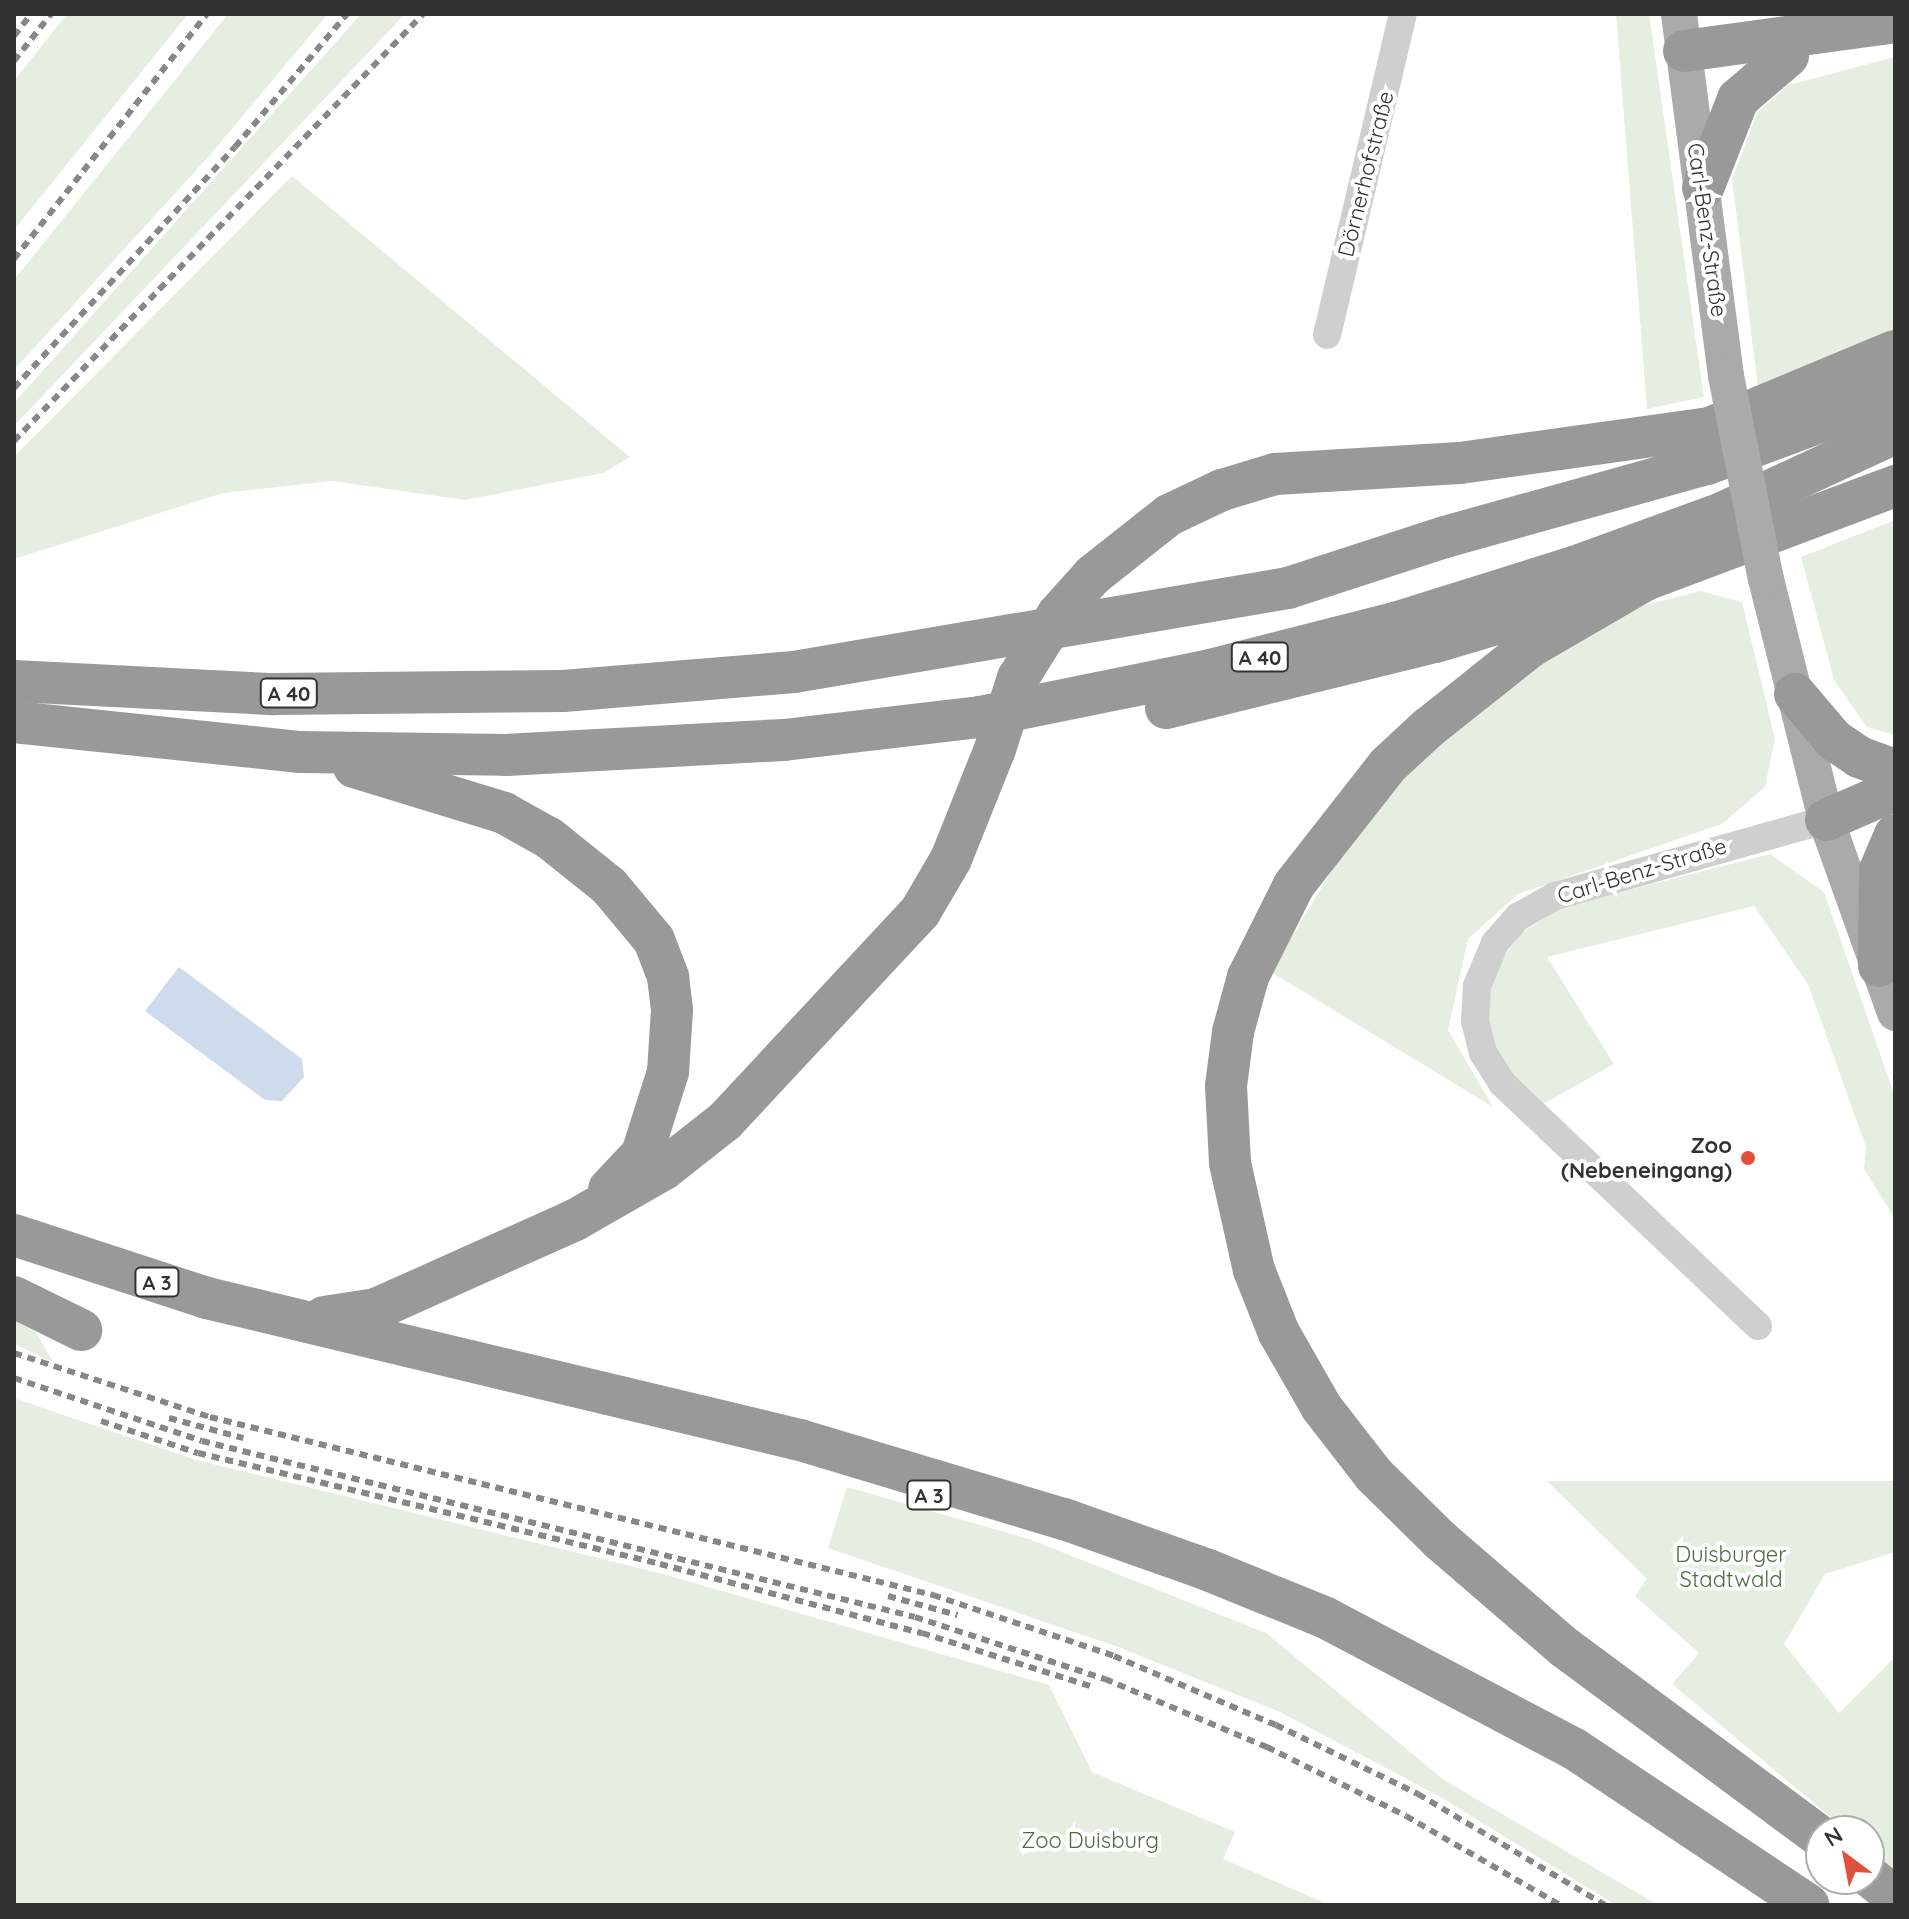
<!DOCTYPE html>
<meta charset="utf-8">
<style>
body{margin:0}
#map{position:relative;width:1909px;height:1919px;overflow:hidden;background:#fff;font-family:Quicksand,sans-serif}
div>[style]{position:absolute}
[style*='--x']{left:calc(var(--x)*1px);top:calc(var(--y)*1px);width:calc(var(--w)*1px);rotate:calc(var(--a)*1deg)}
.green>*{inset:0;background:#e5eee1}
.water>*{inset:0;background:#cedbec}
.minor>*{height:28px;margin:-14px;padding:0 14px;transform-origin:14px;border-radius:14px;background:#cfcfcf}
.major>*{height:36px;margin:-18px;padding:0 18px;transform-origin:18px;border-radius:18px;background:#aaa}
.highway>*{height:42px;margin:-21px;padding:0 21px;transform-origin:21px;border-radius:21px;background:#999}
.rail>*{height:6px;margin-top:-3px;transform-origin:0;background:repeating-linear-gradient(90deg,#878787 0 8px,transparent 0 14px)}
.major-bridge>*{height:36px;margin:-18px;padding:0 18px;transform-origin:18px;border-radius:18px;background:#aaa}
.highway-bridge>*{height:42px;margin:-21px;padding:0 21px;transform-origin:21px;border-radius:21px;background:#999}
.dots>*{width:22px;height:22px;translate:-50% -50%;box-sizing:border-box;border:4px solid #fff;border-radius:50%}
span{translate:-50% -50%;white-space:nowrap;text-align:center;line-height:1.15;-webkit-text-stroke:8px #fff;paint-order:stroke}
.shield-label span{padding:2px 6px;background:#fff;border:2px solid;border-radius:6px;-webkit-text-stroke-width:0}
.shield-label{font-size:20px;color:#323232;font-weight:700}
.street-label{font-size:22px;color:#323232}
.poi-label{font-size:22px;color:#323232;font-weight:700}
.right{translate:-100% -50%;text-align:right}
.park-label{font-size:22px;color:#4c6d40}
.frame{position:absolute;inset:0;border:16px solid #323232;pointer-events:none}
.north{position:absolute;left:1805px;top:1815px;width:80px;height:80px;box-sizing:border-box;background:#fff;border:2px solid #adadad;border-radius:50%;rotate:328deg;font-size:22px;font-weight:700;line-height:32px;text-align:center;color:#323232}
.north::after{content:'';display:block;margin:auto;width:28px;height:36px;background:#e0503d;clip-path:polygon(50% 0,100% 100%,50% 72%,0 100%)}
</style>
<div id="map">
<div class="green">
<i style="clip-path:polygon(67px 14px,188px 14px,14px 230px,14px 81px)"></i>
<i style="clip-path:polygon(228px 14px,328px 14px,209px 156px,14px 370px,14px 280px)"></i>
<i style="clip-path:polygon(361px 14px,405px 14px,14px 426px,14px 403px)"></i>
<i style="clip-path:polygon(1616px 14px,1649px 14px,1704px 397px,1647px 409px)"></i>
<i style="clip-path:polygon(1895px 57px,1895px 332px,1758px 388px,1732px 179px,1757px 113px,1788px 85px)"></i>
<i style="clip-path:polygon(292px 176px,630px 457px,603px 473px,465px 500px,332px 481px,223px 493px,14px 559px,14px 457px)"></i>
<i style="clip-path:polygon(1895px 520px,1895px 735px,1867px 727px,1834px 680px,1801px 557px)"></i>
<i style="clip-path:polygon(1701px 591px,1742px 602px,1775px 739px,1765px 787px,1722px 824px,1518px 894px,1468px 939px,1448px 1030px,1493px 1107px,1271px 972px,1362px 820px,1439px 738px,1562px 646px,1629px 609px)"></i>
<i style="clip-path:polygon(1770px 854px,1824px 892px,1895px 1097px,1895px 1219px,1864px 1169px,1866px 1147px,1808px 984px,1754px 906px,1547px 957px,1614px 1064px,1538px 1107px,1501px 1064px,1487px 1021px,1489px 979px,1520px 934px,1562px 907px)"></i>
<i style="clip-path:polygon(14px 1320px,36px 1332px,53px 1362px,14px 1344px)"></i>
<i style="clip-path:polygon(14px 1398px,196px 1460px,656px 1572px,1049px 1685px,1092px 1772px,1235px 1832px,1223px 1859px,1330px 1905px,14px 1905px)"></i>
<i style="clip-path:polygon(1547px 1481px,1895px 1481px,1895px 1552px,1825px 1574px,1784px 1644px,1839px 1713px,1895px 1657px,1895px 1871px,1869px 1849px,1869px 1831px,1847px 1831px,1672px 1684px,1699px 1653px,1635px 1596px,1647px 1579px)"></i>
<i style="clip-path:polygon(847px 1487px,1029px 1539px,1266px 1633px,1444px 1780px,1658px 1905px,1616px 1905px,1437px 1795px,1280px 1712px,1118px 1647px,828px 1548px)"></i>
</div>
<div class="water">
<i style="clip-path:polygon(179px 967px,302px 1059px,304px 1077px,282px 1101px,265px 1100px,145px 1011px)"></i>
</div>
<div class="minor">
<i style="--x:1327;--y:335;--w:330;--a:-76.7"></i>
<i style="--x:1758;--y:1326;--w:353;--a:-136.5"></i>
<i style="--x:1502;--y:1083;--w:36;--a:-122"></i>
<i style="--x:1483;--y:1053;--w:32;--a:-104"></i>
<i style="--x:1475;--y:1022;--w:36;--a:-87"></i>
<i style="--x:1477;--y:986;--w:47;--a:-67.3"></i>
<i style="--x:1495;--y:943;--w:35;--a:-49"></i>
<i style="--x:1518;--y:917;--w:43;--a:-29.6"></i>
<i style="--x:1555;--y:896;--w:281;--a:-15.7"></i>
</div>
<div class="major">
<i style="--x:1679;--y:14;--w:365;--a:82.6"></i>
<i style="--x:1766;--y:579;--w:248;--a:76"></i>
<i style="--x:1826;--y:820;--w:205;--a:70.3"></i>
</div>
<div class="highway">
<i style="--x:1684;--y:51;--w:213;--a:-7.8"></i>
<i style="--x:1703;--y:188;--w:96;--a:-68.5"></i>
<i style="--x:1738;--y:99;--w:66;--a:-40.7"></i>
<i style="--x:1700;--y:432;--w:211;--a:-22.6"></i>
<i style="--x:1093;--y:575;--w:97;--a:-38.3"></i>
<i style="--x:1169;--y:515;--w:59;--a:-25.3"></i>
<i style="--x:1222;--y:490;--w:55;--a:-16.8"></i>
<i style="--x:1275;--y:474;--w:185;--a:-3.4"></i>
<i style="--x:1460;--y:463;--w:252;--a:-8"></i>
<i style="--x:1645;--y:580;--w:133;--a:149.8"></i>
<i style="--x:1530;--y:647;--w:130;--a:141.5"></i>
<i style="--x:1428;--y:728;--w:54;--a:137.2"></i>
<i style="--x:1388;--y:765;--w:152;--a:128.1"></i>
<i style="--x:1294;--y:885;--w:103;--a:116.6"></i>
<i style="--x:1248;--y:977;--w:57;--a:105.3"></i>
<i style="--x:1233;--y:1032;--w:54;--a:97.4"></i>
<i style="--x:1226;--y:1086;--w:77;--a:87"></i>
<i style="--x:1230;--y:1163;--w:110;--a:77.4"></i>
<i style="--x:1254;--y:1270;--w:68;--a:68.4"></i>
<i style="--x:1279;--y:1333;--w:86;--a:60.2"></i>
<i style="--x:1322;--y:1408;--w:85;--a:52.2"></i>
<i style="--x:1374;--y:1475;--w:93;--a:44.6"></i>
<i style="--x:1440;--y:1540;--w:164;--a:40.8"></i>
<i style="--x:1564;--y:1647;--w:320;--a:36.5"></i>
<i style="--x:14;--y:681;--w:260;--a:2.9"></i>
<i style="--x:274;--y:694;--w:289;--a:-0.6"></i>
<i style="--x:563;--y:691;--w:232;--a:-4.7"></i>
<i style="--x:794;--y:672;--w:501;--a:-9.65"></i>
<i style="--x:1288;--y:588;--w:165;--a:-18"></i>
<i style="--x:1445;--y:537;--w:272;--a:-15.6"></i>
<i style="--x:1707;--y:464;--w:201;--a:-20.4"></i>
<i style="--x:1795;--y:694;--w:60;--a:49.7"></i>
<i style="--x:1834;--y:740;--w:30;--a:34"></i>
<i style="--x:1859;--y:757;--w:38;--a:20"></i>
<i style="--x:1166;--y:708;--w:277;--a:-13.8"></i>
<i style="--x:1435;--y:642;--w:219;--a:-16.4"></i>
<i style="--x:1645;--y:580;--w:267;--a:-20.6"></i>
<i style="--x:14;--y:722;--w:288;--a:6"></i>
<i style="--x:300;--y:752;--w:206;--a:0.8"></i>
<i style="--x:506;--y:755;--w:278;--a:-3.1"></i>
<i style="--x:784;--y:740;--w:197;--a:-6.7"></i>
<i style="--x:980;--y:717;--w:235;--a:-11.5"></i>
<i style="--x:1210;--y:670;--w:194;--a:-14.3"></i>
<i style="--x:1398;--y:622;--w:184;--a:-17.4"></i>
<i style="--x:1574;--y:567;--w:158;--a:-20"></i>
<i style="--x:1722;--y:513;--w:191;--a:-24.8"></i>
<i style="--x:354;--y:767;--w:157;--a:17"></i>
<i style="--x:504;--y:813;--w:51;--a:29.1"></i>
<i style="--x:549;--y:838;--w:77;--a:38.7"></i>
<i style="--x:609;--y:886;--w:70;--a:50.2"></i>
<i style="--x:654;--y:940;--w:40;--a:69"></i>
<i style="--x:668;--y:977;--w:33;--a:83"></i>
<i style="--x:672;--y:1010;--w:62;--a:93.7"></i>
<i style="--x:668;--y:1072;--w:86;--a:107.6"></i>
<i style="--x:642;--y:1154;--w:48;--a:133.3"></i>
<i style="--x:1826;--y:820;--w:75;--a:-23.5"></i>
<i style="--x:1879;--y:966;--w:96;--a:-89.4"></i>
<i style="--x:1880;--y:870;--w:38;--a:-67"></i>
<i style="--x:14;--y:1235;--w:203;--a:18.1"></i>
<i style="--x:207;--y:1298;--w:610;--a:13.47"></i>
<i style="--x:800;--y:1440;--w:276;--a:16.7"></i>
<i style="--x:1064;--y:1519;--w:153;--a:19.5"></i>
<i style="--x:1208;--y:1570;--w:127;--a:22.1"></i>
<i style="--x:1326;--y:1618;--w:279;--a:27.8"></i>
<i style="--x:1573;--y:1748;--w:283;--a:33.7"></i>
<i style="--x:14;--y:1297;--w:75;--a:26.2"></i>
<i style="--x:324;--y:1317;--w:53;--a:-8.7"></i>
<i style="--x:376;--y:1309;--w:218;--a:-24.1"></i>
<i style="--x:575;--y:1220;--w:103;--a:-29.8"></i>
<i style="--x:664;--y:1169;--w:78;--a:-38.2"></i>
<i style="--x:725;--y:1121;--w:286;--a:-47"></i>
<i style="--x:920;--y:912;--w:61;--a:-59.7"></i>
<i style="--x:951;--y:859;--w:118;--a:-68.2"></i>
<i style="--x:1869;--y:1876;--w:33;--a:39"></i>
</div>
<div class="rail">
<i style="--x:14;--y:36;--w:28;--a:-52"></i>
<i style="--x:14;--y:61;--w:60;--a:-51.8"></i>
<i style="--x:14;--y:259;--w:312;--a:-51.8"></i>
<i style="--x:14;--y:388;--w:327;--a:-47.5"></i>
<i style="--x:235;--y:147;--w:174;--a:-49.9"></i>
<i style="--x:14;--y:441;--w:591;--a:-46.23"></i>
<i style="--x:14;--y:1353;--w:206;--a:18.1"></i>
<i style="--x:210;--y:1417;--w:745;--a:13.83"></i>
<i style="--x:933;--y:1595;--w:191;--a:18.6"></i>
<i style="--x:1114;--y:1656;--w:176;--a:23.1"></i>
<i style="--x:1276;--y:1725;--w:158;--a:25.9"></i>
<i style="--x:1418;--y:1794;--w:217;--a:30.7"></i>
<i style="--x:14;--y:1378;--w:198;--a:18.5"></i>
<i style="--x:202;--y:1441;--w:734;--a:13.87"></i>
<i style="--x:915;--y:1617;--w:200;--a:18.1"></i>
<i style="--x:1105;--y:1679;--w:176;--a:22.8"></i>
<i style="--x:1267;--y:1747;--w:155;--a:26.4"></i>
<i style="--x:1406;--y:1816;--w:178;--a:30"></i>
<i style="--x:169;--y:1418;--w:77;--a:15.1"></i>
<i style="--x:101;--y:1421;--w:102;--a:18.3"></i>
<i style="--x:198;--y:1453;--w:475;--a:13.5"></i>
<i style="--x:660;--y:1564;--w:271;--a:14.8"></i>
<i style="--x:922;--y:1633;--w:179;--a:17.5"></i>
<i style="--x:888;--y:1596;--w:72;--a:15.4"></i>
</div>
<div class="major-bridge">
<i style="--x:1726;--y:376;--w:207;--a:78.9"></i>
</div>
<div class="highway-bridge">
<i style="--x:995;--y:749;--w:75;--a:-72.1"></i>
<i style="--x:1018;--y:678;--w:75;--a:-58"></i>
<i style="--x:1058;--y:614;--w:52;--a:-48.1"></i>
</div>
<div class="dots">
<i style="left:1748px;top:1158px;background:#e0503d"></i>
</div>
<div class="shield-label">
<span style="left:1260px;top:657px">A 40</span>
<span style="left:289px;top:693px">A 40</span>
<span style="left:157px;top:1282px">A 3</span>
<span style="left:929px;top:1495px">A 3</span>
</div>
<div class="street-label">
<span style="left:1366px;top:174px;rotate:-76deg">Dörnerhofstraße</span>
<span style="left:1707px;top:230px;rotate:82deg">Carl-Benz-Straße</span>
<span style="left:1642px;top:871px;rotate:-17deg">Carl-Benz-Straße</span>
</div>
<div class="poi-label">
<span class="right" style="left:1732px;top:1158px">Zoo<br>(Nebeneingang)</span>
</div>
<div class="park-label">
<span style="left:1731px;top:1567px">Duisburger<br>Stadtwald</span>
<span style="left:1090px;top:1841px">Zoo Duisburg</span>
</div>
<div class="frame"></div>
<div class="north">N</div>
</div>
